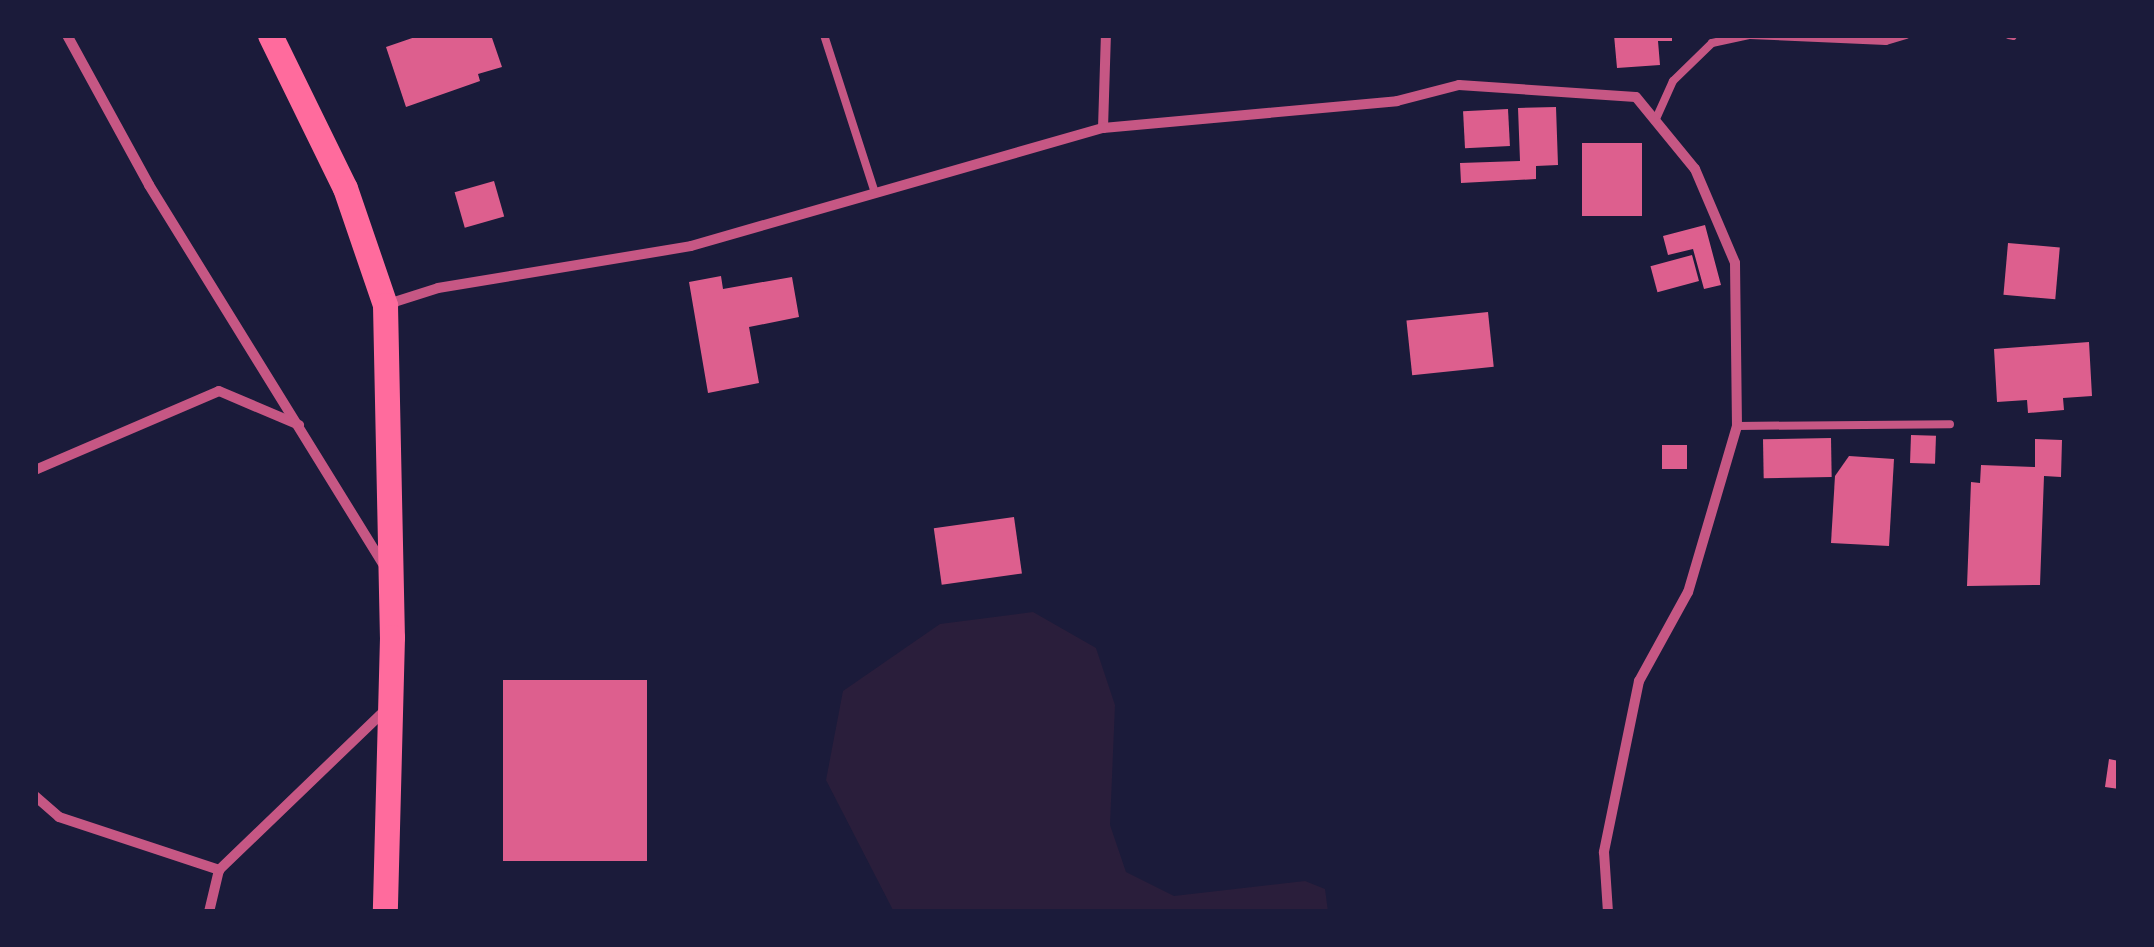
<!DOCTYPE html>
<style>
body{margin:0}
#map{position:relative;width:2154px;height:947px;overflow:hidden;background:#1b1b3a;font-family:"DejaVu Sans",sans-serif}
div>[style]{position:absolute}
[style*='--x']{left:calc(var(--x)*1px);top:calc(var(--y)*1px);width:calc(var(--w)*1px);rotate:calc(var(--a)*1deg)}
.green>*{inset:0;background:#2a1e3b}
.building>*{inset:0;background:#dd5f8e;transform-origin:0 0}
.service>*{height:8px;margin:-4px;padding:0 4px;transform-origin:4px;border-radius:4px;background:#c65784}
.minor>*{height:10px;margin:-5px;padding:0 5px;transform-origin:5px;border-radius:5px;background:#c65784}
.primary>*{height:25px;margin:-12.5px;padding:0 12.5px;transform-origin:12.5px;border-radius:12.5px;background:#ff6b9d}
span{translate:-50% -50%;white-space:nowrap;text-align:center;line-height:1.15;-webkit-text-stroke:9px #1b1b3a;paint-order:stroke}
.frame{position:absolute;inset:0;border:38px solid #1b1b3a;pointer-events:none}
</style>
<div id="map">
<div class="green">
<i style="clip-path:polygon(1033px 612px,1096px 648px,1115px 705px,1110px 825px,1126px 872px,1174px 896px,1305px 881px,1325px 889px,1328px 912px,894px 912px,826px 780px,843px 691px,940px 624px)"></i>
</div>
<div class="building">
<i style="clip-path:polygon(421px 35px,491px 35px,502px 67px,478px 74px,480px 81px,406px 107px,386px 47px)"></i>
<i style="clip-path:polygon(1614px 35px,1672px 35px,1672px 41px,1658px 41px,1660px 65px,1617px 68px)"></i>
<i style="clip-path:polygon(1556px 107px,1558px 165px,1536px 166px,1536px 179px,1461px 183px,1460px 163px,1520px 161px,1518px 108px)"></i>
<i style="left:1508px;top:109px;width:37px;height:45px;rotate:87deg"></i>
<i style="left:1642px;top:143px;width:73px;height:60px;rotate:90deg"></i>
<i style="left:494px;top:181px;width:37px;height:41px;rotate:74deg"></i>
<i style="clip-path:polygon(1705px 225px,1721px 285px,1704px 289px,1693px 249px,1668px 255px,1663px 236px)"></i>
<i style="left:2008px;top:243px;width:52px;height:52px;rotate:5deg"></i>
<i style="left:1692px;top:255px;width:27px;height:43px;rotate:75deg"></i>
<i style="clip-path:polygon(721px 276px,723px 289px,792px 277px,799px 317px,749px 327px,759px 383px,708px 393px,689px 282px)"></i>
<i style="left:1488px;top:312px;width:55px;height:82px;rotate:84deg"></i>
<i style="clip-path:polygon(2089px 342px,2092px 396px,2063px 398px,2064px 410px,2028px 413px,2027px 400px,1997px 402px,1994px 349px)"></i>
<i style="left:1911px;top:435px;width:25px;height:28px;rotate:2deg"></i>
<i style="left:1831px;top:438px;width:39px;height:68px;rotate:89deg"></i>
<i style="clip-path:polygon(2035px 439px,2062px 440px,2061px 477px,2044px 476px,2040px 585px,1967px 586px,1971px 482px,1980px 483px,1981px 465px,2035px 467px)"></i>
<i style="left:1687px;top:445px;width:24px;height:25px;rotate:90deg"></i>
<i style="clip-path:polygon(1849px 456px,1894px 459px,1889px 546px,1831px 543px,1835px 476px)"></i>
<i style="left:1014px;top:517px;width:57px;height:81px;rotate:82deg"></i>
<i style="left:647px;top:680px;width:181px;height:144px;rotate:90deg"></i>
<i style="clip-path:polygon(2109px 759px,2119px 761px,2119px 789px,2105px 787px)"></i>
</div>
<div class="service">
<i style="--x:824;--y:35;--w:166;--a:72.1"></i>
<i style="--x:2009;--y:35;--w:4;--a:14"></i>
<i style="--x:1655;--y:121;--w:44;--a:-65.8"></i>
<i style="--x:1673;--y:81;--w:54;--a:-44.3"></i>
<i style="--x:1712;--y:43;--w:39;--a:-12"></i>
<i style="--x:1750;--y:35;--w:136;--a:2.5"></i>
<i style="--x:1886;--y:41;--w:21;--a:-17"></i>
<i style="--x:1737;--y:426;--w:213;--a:-0.5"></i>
</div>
<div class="minor">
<i style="--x:67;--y:35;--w:171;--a:61.3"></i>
<i style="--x:149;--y:185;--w:445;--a:58.3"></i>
<i style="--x:1103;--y:128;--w:93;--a:-88.2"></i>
<i style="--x:388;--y:304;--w:52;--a:-17.7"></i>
<i style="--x:438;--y:288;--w:256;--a:-9.4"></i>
<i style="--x:691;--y:246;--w:429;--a:-16"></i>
<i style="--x:1103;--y:128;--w:295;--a:-5.2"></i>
<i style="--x:1397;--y:101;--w:64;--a:-14.5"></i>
<i style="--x:1459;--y:85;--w:177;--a:3.9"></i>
<i style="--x:1636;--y:97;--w:93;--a:50.7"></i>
<i style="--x:1695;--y:169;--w:102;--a:66.9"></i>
<i style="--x:1735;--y:263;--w:163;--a:89.3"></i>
<i style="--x:1737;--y:426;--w:173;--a:106.4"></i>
<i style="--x:1688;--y:592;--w:102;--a:118.8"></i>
<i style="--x:1639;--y:681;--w:175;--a:101.6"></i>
<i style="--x:1604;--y:852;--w:60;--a:86.2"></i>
<i style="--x:35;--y:470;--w:200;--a:-23.2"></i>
<i style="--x:219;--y:391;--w:87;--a:23"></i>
<i style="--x:35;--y:796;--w:32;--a:41"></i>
<i style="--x:59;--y:817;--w:169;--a:18.3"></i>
<i style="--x:209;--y:912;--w:43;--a:-76.6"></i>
<i style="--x:219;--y:870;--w:231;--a:-43.9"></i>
</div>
<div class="primary">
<i style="--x:270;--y:35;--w:170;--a:63.9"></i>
<i style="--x:345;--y:188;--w:124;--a:71.1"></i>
<i style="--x:385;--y:305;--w:332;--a:88.8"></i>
<i style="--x:392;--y:637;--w:275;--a:91.5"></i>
</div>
<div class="frame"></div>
</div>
